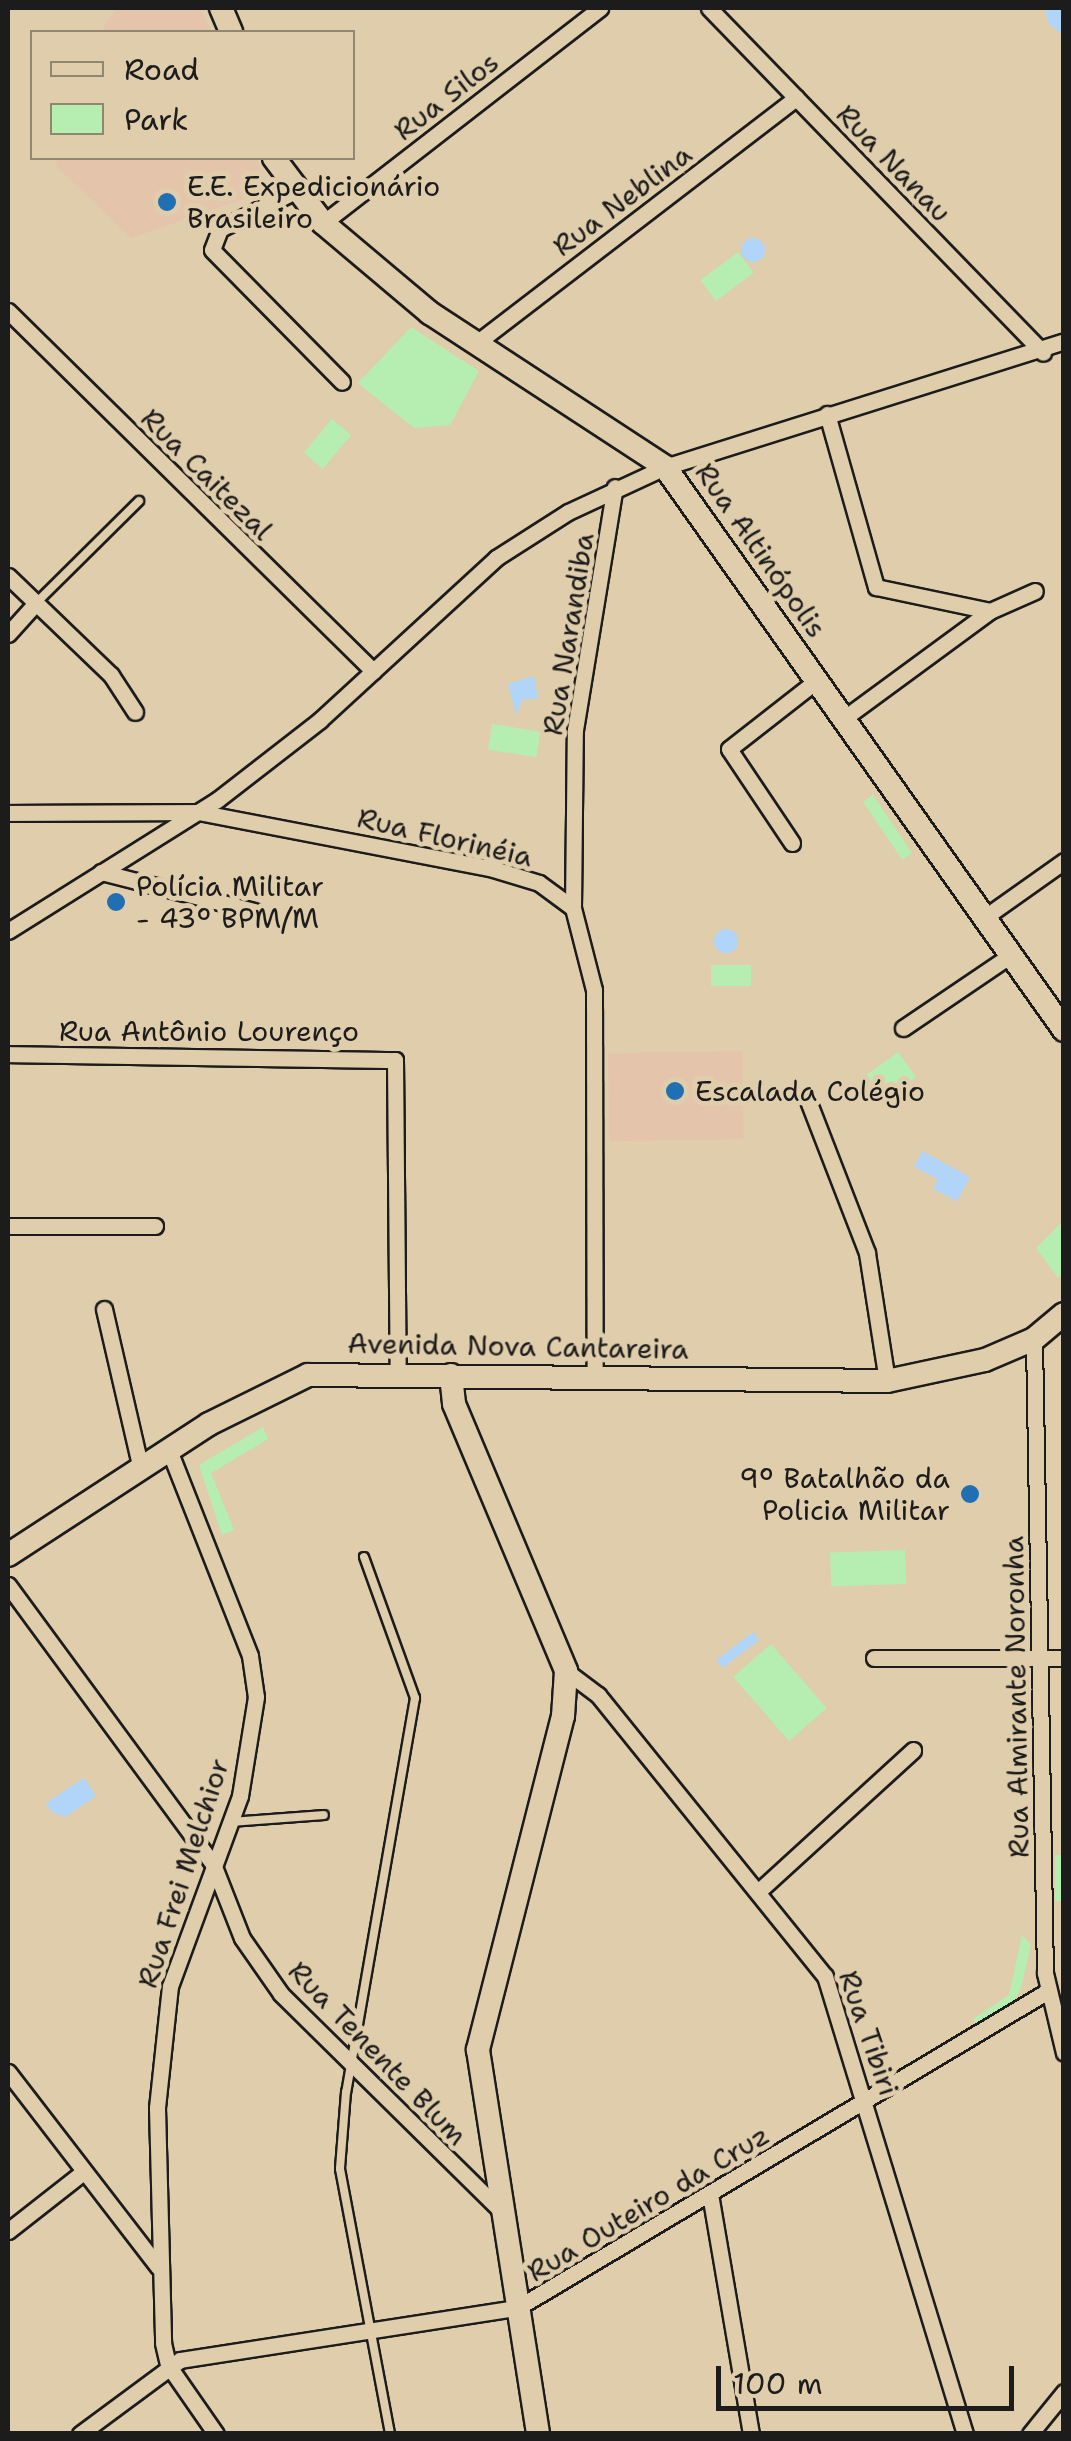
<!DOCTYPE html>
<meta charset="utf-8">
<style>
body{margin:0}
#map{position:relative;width:1071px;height:2441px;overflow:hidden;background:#dfcdab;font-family:"Shantell Sans",sans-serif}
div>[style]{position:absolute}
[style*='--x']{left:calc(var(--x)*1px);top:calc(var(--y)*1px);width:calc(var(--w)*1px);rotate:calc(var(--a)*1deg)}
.built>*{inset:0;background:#e4c5ac;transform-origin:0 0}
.green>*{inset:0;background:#b6eeb1;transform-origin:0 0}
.water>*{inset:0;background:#b0d5f9;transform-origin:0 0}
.round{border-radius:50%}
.roads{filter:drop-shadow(2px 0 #1c1c1c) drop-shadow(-2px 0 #1c1c1c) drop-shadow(0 2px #1c1c1c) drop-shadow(0 -2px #1c1c1c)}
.lane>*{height:8px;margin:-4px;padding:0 4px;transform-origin:4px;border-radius:4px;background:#dfcdab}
.street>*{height:15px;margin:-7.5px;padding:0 7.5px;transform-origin:7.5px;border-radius:7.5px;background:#dfcdab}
.secondary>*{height:22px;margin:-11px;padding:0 11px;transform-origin:11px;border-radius:11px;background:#dfcdab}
.dots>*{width:28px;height:28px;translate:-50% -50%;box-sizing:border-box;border:5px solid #dfcdab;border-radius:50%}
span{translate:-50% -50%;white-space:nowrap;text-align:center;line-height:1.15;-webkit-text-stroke:10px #dfcdab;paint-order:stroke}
.street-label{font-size:28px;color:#1c1c1c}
.poi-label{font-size:28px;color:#1c1c1c}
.left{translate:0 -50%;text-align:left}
.right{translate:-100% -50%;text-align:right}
.frame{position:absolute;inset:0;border:10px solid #1c1c1c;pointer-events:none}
.legend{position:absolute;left:30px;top:30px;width:325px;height:130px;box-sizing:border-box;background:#dfcdab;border:2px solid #918672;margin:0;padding:12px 18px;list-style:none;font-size:30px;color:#1c1c1c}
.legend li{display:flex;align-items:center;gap:20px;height:50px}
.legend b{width:50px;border:2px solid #918672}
.scale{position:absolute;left:716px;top:2366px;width:298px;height:45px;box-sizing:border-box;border:5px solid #1c1c1c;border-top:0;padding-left:12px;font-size:30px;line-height:35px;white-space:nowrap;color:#1c1c1c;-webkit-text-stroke:8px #dfcdab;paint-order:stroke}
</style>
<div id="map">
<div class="built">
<i style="clip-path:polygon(116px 8px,200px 8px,212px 32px,101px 32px)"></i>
<i style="clip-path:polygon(57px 158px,255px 158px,270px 190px,131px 238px,56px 166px)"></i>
<i style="left:742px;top:1051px;width:88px;height:134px;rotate:89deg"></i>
</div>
<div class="green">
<i style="left:738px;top:252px;width:26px;height:47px;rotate:53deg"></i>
<i style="clip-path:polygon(411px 327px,479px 371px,450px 425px,414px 428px,358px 383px)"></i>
<i style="left:332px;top:419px;width:25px;height:44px;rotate:40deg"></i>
<i style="left:492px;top:724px;width:49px;height:26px;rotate:9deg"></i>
<i style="left:873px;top:795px;width:70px;height:12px;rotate:56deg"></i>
<i style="left:711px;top:965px;width:40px;height:21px"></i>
<i style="left:898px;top:1052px;width:31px;height:50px;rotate:54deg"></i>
<i style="clip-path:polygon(1063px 1221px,1063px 1274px,1058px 1278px,1036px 1248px)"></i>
<i style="clip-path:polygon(263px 1427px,268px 1439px,211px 1473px,234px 1530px,222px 1535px,199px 1465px)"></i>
<i style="left:905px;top:1550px;width:34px;height:75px;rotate:88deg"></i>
<i style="left:771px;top:1644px;width:85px;height:50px;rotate:49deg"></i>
<i style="left:1055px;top:1855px;width:8px;height:46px"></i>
<i style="clip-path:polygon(1022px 1935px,1031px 1945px,1021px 1988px,1014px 2001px,976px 2024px,973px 2019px,1009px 1995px)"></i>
</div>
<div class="water">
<i style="clip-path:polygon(1045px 8px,1063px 8px,1063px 35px,1048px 23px)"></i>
<i class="round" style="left:741px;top:238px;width:24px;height:24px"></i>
<i style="clip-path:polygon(534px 676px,538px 699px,523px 699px,516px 715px,508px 684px)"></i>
<i class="round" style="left:714px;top:929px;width:24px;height:24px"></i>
<i style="clip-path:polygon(922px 1151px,970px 1177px,957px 1201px,933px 1189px,938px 1179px,914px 1167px)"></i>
<i style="left:753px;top:1632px;width:10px;height:46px;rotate:53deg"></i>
<i style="clip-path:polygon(84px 1778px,96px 1796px,65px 1817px,52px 1812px,46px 1803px)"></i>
</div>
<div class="roads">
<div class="lane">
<i style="--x:36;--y:603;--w:145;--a:-44.7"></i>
<i style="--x:364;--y:1557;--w:150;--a:70.1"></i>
<i style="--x:415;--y:1698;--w:400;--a:99.9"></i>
<i style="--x:346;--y:2092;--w:77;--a:94.5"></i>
<i style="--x:340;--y:2169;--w:270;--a:79.3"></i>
<i style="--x:231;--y:1822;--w:93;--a:-4.3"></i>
</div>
<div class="street">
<i style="--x:709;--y:8;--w:480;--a:45.9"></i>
<i style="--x:295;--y:191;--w:84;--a:153.1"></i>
<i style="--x:220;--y:229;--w:22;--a:111"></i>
<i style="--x:212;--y:250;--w:185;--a:45.4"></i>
<i style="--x:323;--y:223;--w:351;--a:-37.8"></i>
<i style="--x:8;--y:311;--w:513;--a:44.6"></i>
<i style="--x:478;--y:342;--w:401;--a:-37.5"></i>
<i style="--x:827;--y:414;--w:180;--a:74.2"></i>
<i style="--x:876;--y:587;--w:116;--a:11.9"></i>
<i style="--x:8;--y:576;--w:143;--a:43.9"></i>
<i style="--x:111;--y:675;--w:44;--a:57"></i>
<i style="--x:8;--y:634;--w:42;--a:-47.9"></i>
<i style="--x:843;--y:719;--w:182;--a:-36.3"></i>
<i style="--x:990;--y:611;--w:49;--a:-24"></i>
<i style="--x:8;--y:813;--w:190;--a:-0.3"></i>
<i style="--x:198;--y:812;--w:297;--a:10.9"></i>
<i style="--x:490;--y:868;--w:51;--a:17"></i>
<i style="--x:539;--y:883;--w:42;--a:36.3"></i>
<i style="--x:573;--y:908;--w:85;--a:75.6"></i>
<i style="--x:594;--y:990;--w:387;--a:89.9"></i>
<i style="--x:792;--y:843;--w:113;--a:-123.8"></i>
<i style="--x:729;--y:749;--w:110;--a:-38"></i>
<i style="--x:101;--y:872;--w:158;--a:14.3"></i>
<i style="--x:573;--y:908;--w:178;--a:-89.4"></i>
<i style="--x:575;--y:730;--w:246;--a:-80.7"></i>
<i style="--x:985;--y:917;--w:97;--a:-35.3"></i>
<i style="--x:8;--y:931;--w:247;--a:-32.1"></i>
<i style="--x:217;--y:800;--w:130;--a:-37.8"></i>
<i style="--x:320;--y:720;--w:239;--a:-42.6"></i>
<i style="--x:496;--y:558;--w:85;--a:-32.6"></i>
<i style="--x:568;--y:512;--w:107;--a:-24.9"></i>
<i style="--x:665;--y:467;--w:418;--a:-17.5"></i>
<i style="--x:903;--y:1028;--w:130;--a:-34.1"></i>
<i style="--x:8;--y:1054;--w:387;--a:0.9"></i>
<i style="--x:395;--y:1060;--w:314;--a:89.5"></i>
<i style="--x:807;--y:1098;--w:166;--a:68.8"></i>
<i style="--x:867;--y:1253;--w:130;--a:81.1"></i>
<i style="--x:8;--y:1226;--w:147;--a:0"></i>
<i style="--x:104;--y:1309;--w:164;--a:77"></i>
<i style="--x:1034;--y:1339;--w:634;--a:89.01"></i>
<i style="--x:1045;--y:1973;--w:82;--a:76.6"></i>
<i style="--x:169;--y:1450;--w:221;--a:68.5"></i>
<i style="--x:250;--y:1656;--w:41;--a:81.7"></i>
<i style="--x:256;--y:1697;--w:100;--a:99.2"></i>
<i style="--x:240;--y:1796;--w:202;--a:110.2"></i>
<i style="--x:170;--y:1986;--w:123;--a:96.1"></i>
<i style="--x:157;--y:2108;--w:235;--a:88.5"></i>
<i style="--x:163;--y:2343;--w:23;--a:77"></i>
<i style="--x:168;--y:2365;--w:84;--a:55.2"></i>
<i style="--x:8;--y:1585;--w:346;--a:53.7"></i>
<i style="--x:213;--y:1864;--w:79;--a:68.6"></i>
<i style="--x:242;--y:1938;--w:68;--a:55.1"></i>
<i style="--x:281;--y:1994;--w:308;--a:44.6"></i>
<i style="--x:874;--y:1658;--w:190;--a:0"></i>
<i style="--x:566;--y:1671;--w:40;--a:37"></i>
<i style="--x:598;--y:1695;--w:361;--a:51.1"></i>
<i style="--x:825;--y:1976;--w:479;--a:73"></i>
<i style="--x:761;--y:1889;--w:206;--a:-42.4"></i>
<i style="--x:8;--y:2072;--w:246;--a:52.4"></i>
<i style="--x:710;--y:2194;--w:243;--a:80.3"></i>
<i style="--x:8;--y:2231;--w:94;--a:-38.1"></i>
<i style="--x:80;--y:2434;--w:124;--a:-36.5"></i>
<i style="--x:180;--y:2360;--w:341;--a:-8.8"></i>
<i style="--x:517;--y:2308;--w:618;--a:-30.84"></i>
<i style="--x:1030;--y:2434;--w:54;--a:-51"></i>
</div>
<div class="secondary">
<i style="--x:221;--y:8;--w:26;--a:67"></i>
<i style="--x:274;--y:158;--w:81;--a:53"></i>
<i style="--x:323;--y:223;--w:140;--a:40.1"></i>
<i style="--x:430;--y:313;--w:281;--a:33.2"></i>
<i style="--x:665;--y:467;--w:690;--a:54.67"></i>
<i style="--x:451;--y:1375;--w:29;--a:84"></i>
<i style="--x:454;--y:1404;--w:290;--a:67.2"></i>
<i style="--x:566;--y:1671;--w:45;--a:93.8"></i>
<i style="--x:563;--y:1716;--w:345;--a:104.3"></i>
<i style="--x:478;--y:2050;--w:389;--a:81.1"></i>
<i style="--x:8;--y:1555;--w:240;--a:-33.1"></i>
<i style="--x:209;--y:1424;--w:110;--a:-26.3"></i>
<i style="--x:308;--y:1375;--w:579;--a:0.59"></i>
<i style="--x:887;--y:1381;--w:100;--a:-12.1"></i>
<i style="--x:985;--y:1360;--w:53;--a:-23.2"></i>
<i style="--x:1034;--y:1339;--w:39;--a:-40"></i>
</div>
</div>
<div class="dots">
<i style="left:167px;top:202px;background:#1f6fb2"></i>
<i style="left:116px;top:902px;background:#1f6fb2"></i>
<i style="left:675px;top:1091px;background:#1f6fb2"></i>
<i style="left:970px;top:1494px;background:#1f6fb2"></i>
</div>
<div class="street-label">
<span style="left:446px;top:96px;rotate:-38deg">Rua Silos</span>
<span style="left:894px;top:163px;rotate:46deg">Rua Nanau</span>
<span style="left:622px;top:200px;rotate:-37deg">Rua Neblina</span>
<span style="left:207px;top:474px;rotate:45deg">Rua Caitezal</span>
<span style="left:761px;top:550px;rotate:55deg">Rua Altinópolis</span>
<span style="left:568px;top:634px;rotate:-81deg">Rua Narandiba</span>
<span style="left:445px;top:837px;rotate:13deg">Rua Florinéia</span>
<span style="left:209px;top:1031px">Rua Antônio Lourenço</span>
<span style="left:518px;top:1346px;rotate:1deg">Avenida Nova Cantareira</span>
<span style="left:1016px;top:1697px;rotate:-91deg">Rua Almirante Noronha</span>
<span style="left:183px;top:1873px;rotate:-72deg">Rua Frei Melchior</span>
<span style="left:869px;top:2033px;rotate:71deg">Rua Tibiri</span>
<span style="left:378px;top:2053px;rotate:46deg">Rua Tenente Blum</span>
<span style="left:648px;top:2203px;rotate:-31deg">Rua Outeiro da Cruz</span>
</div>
<div class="poi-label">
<span class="left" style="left:187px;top:202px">E.E. Expedicionário<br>Brasileiro</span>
<span class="left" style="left:136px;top:902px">Polícia Militar<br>- 43º BPM/M</span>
<span class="left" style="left:695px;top:1091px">Escalada Colégio</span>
<span class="right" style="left:950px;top:1494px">9º Batalhão da<br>Policia Militar</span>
</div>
<div class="frame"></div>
<ul class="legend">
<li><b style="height:12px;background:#dfcdab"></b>Road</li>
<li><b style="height:28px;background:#b6eeb1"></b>Park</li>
</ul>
<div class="scale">100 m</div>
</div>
